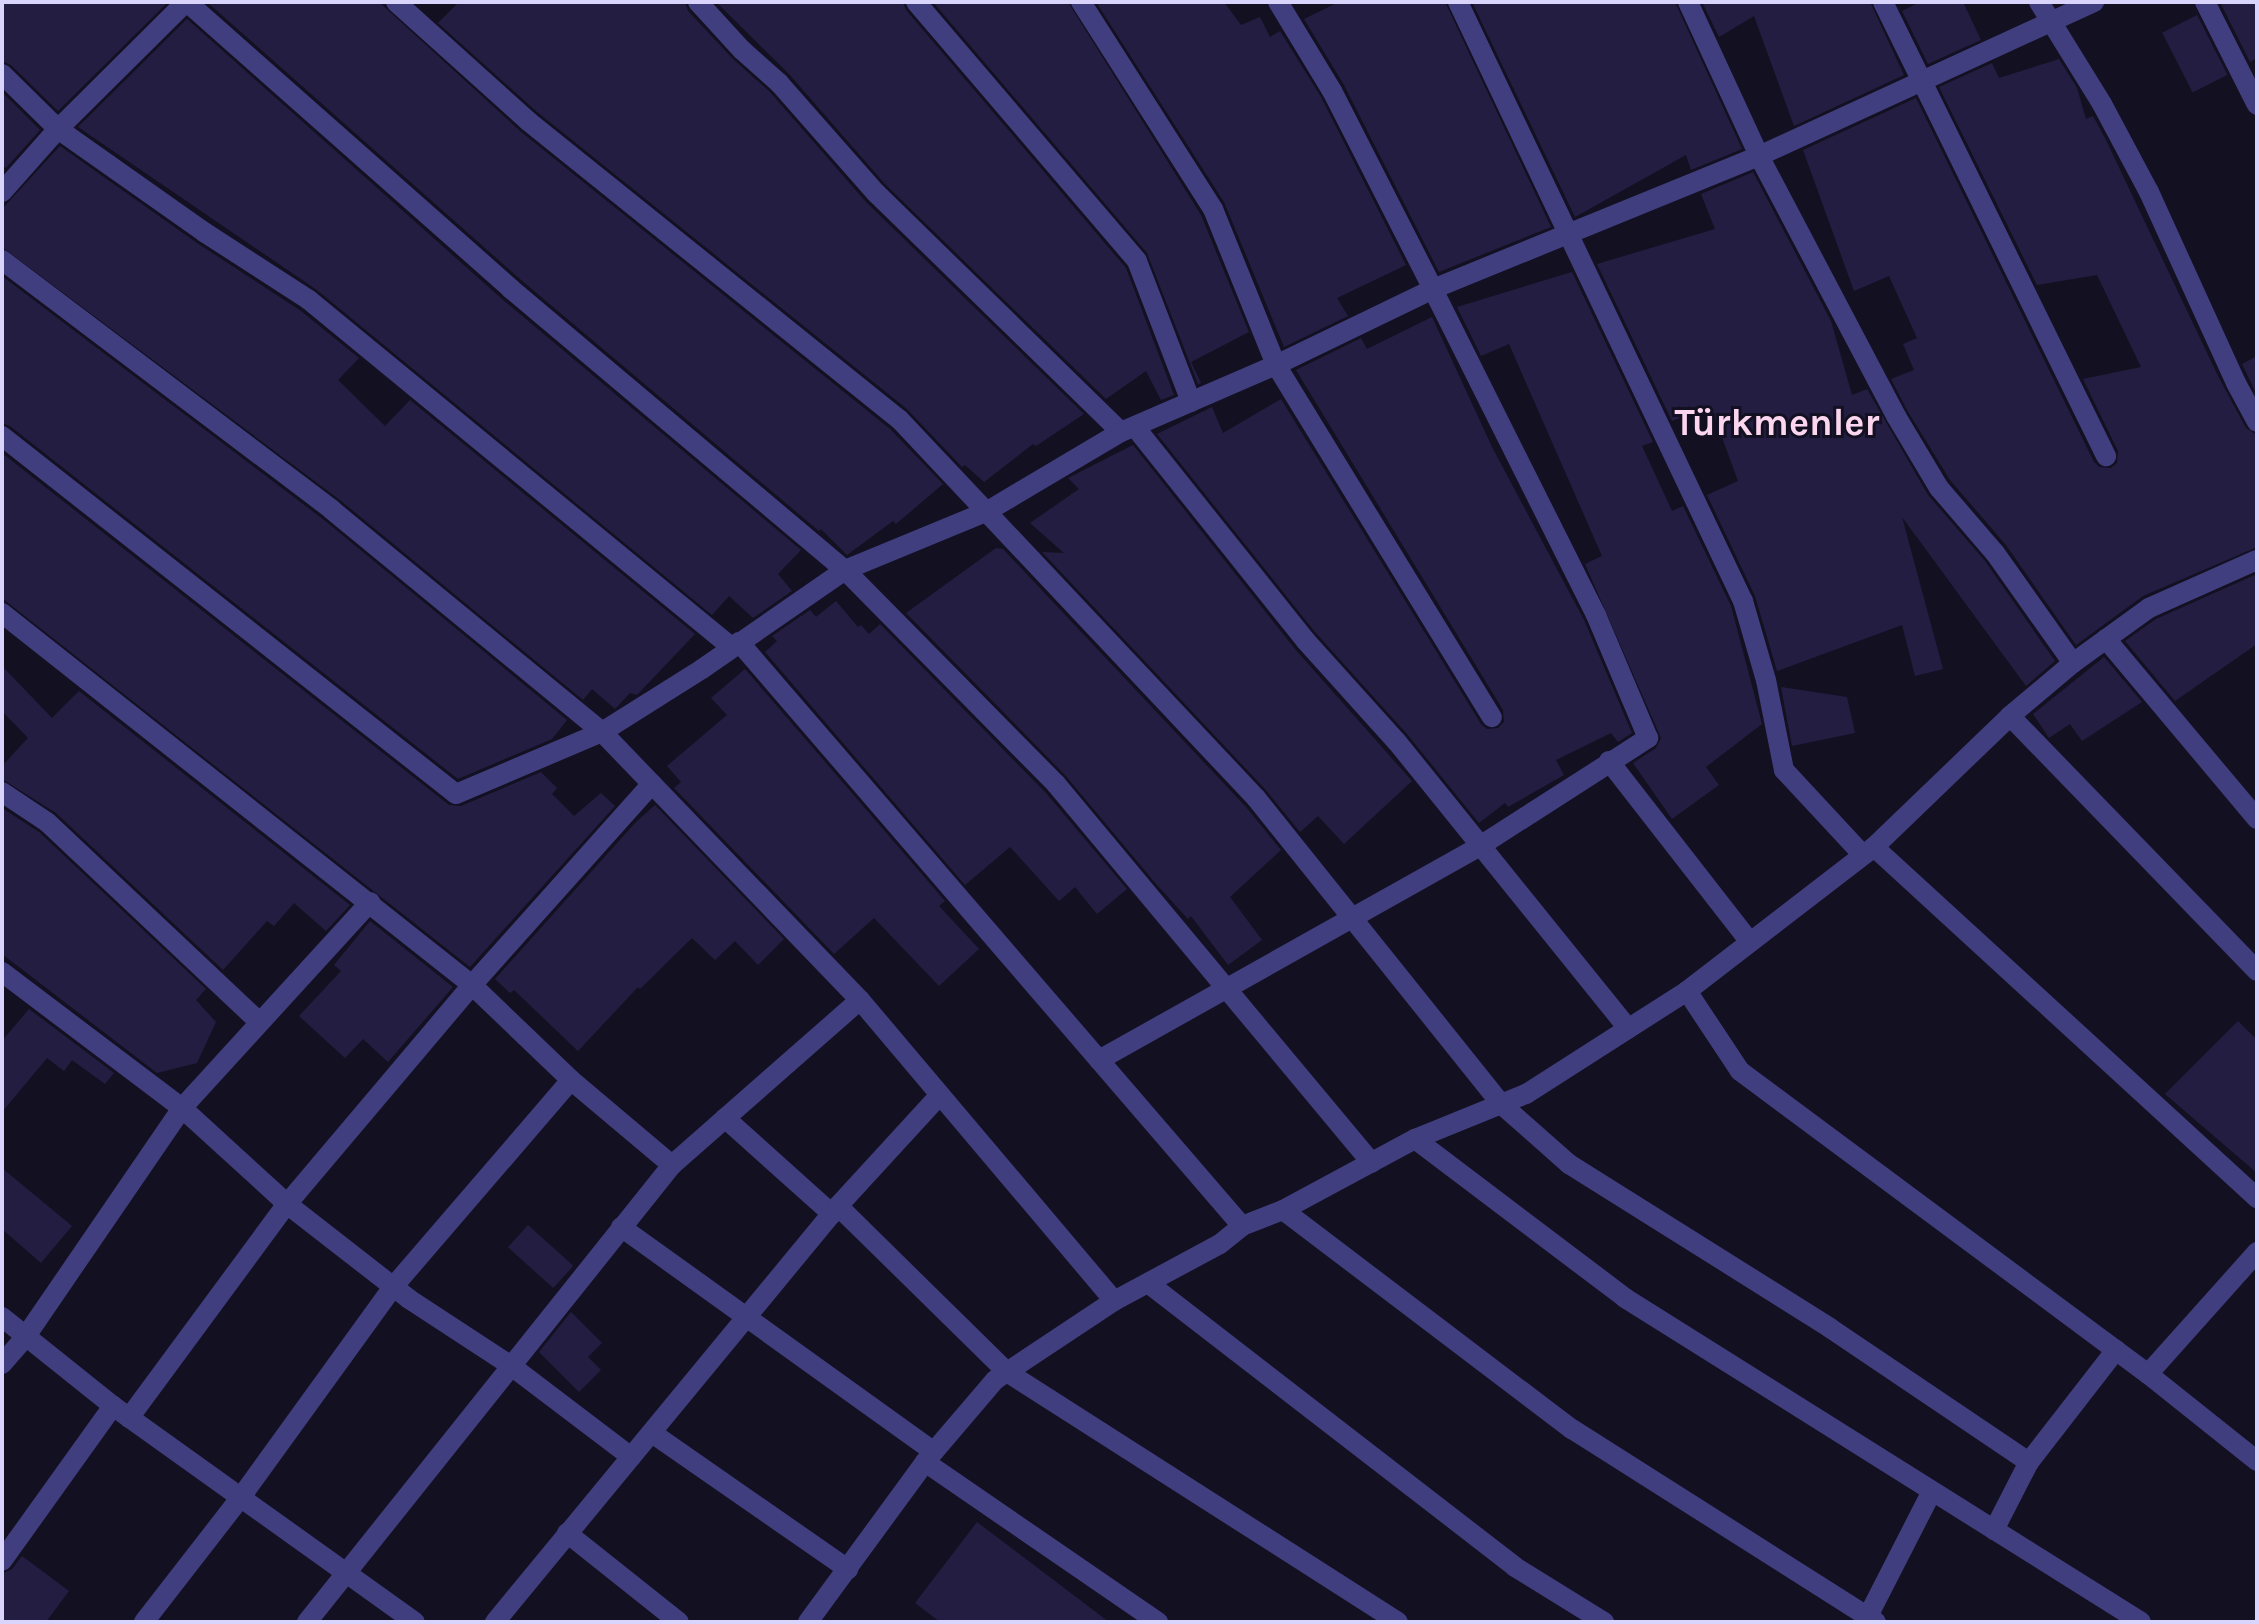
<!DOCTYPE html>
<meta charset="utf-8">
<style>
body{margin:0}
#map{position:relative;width:2259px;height:1624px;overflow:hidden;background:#131022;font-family:Karla,sans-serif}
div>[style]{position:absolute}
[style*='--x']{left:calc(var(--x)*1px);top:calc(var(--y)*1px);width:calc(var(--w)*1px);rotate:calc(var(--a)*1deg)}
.building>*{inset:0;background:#241d42;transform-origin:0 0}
.minor>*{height:20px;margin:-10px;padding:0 10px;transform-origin:10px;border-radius:10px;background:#403e7e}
.tertiary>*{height:20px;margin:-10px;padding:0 10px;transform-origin:10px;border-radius:10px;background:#403e7e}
span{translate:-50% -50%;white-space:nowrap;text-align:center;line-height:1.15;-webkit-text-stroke:6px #131022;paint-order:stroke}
.district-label{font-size:38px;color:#fcd6ef;font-weight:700}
.frame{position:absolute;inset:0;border:4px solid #d8d4fc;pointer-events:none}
</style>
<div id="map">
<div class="building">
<i style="clip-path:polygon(2px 2px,168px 2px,58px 111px,11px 65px,2px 61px)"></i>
<i style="clip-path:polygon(207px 2px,379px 2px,520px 131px,890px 429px,943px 484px,896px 524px,893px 521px,847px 555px,821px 529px,819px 531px,520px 279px)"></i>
<i style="clip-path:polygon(459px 2px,685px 2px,688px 11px,733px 59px,770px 92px,866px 202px,1084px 414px,1036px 446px,1033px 444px,984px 482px,965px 465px,962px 467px,907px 409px,536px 111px,438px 23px)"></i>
<i style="clip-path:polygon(716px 2px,903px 2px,906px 10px,1126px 268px,1174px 395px,1161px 400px,1146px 371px,1106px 399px,885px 184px,789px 74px)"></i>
<i style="clip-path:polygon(933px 2px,1068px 2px,1201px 215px,1249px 332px,1191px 362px,1201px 383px,1198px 384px,1147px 253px)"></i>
<i style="clip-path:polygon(1096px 2px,1224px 2px,1241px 25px,1260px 17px,1270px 37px,1280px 31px,1321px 97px,1406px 265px,1337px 298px,1348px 316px,1284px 347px,1224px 202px)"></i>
<i style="clip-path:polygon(1339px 2px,1445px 2px,1551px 227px,1439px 272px,1344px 85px,1304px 19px)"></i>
<i style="clip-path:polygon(1472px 2px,1675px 2px,1742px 149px,1691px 170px,1686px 155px,1575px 217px)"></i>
<i style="clip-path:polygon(1702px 2px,1870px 2px,1904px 75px,1794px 126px,1754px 16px,1719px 37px)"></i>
<i style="clip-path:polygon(1920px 2px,1963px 2px,1981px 40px,1928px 64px,1902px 11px)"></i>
<i style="clip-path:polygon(2220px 2px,2257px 2px,2257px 58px,2250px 62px)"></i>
<i style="left:2197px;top:15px;width:67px;height:39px;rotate:63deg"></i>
<i style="clip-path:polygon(187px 19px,502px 299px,801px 550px,778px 574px,792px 591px,753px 618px,729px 596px,712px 615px,317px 290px,78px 127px)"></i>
<i style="clip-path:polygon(2059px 59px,2077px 88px,2086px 119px,2093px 116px,2105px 138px,2218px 376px,2246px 428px,2257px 435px,2257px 547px,2143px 596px,2076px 645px,2006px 545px,1950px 480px,1907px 410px,1891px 379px,1914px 370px,1903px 344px,1917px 338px,1889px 276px,1854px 291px,1803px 150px,1916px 98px,2094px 462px,2099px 467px,2111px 468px,2117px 463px,2118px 451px,2083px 379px,2141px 367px,2097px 275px,2037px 285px,1939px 87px,1992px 63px,1999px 78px)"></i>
<i style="clip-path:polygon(2px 92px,40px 130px,6px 168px,2px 165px)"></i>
<i style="clip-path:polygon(60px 146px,197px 243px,301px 311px,359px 358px,338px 380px,385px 426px,410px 400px,695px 634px,637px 695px,630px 693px,615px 709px,592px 689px,583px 700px,340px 500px,2px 247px,2px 209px)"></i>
<i style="clip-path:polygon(1753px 172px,1831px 321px,1852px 395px,1867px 389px,1928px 495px,1985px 561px,2055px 661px,2026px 686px,1902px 517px,1943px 669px,1915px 676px,1902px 625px,1777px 671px,1755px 596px,1707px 495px,1738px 481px,1711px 407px,1672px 421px,1597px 264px,1715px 229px,1701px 194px)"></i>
<i style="clip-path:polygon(1572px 272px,1653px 442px,1642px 446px,1672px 511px,1683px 506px,1731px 606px,1762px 724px,1706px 767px,1719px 785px,1672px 819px,1633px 763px,1656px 748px,1661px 738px,1585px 564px,1602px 556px,1509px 344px,1481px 356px,1457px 307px)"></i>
<i style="clip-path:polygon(2px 276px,324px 520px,567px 720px,552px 739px,458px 779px,10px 426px,2px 423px)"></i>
<i style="clip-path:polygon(1432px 317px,1492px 447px,1584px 620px,1632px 733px,1618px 742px,1611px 733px,1556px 760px,1564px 775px,1508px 807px,1505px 803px,1479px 823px,1407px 734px,1315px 632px,1157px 434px,1212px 407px,1223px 433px,1281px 399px,1481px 724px,1487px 729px,1498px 728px,1504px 722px,1503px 710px,1296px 370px,1361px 338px,1367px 349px)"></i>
<i style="clip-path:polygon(2257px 356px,2257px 395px,2242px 364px)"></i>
<i style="clip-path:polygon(1133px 445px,1295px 649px,1412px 781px,1344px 844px,1318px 816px,1300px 832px,1265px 789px,1042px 552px,1064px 553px,1030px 523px,1079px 489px,1068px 478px)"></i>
<i style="clip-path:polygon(2px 453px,449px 805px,461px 806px,541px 772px,557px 788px,552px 794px,574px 816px,601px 793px,615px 806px,470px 967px,2px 598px)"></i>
<i style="clip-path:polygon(996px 548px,1003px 549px,1246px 807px,1281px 850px,1230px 897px,1262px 940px,1228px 965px,1191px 916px,1188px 919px,1157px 885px,1065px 775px,906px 613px)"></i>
<i style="clip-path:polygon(2257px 574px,2257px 644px,2175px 701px,2125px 641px,2156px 619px)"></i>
<i style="clip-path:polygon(836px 601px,858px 627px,861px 625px,869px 634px,880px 624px,1046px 793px,1127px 889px,1097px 914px,1075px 887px,1059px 901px,1010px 847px,965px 885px,765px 652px,777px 641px,772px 636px,810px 610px,816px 617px)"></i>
<i style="clip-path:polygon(2104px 657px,2142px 702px,2082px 741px,2070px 724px,2049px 738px,2033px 714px)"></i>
<i style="clip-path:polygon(2px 666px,52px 718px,79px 691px,350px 905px,326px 931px,294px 903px,274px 926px,267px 921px,223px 970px,56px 813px,2px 779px,2px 766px,28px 738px,2px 711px)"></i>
<i style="clip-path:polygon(745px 669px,945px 901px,939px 906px,979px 949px,939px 986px,874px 918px,834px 954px,674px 788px,681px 782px,667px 766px,727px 715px,711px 698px)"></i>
<i style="clip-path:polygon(1781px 687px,1847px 697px,1855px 733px,1792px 746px)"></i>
<i style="clip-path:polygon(655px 805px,784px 939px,758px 965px,735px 941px,715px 960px,692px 938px,640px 989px,638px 987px,578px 1051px,514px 990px,510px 993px,495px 979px,635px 823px)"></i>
<i style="clip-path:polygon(2px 808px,39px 832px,206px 989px,196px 1000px,216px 1022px,197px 1063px,157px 1073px,2px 954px)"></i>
<i style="clip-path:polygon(370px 921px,453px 987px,388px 1062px,363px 1039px,345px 1058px,299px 1016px,341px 971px,334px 965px)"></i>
<i style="clip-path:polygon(29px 1009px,114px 1073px,105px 1084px,72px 1060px,64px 1071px,47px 1058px,2px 1112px,2px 1041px)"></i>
<i style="clip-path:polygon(2238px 1021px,2257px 1040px,2257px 1173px,2165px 1094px)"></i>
<i style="clip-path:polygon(2px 1168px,72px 1226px,41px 1263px,2px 1229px)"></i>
<i style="left:528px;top:1225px;width:61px;height:30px;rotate:42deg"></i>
<i style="clip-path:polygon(571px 1312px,602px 1343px,588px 1357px,601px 1370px,579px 1392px,539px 1352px)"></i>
<i style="clip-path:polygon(977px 1522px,1109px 1622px,940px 1622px,915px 1603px)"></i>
<i style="clip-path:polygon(22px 1556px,69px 1591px,46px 1622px,2px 1622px,2px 1574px,12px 1569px)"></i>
</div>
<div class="minor">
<i style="--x:187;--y:2;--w:433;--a:41.5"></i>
<i style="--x:511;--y:289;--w:436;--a:40.1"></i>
<i style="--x:845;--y:570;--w:301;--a:45.4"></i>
<i style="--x:1056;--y:784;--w:493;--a:50.2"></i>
<i style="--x:396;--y:2;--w:178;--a:42"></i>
<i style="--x:528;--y:121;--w:476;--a:38.8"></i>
<i style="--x:899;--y:419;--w:521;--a:46.71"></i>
<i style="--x:1256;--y:798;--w:392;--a:51.3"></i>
<i style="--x:1501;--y:1104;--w:91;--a:41.4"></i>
<i style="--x:1569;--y:1164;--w:308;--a:32.1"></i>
<i style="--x:1830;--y:1328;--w:240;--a:34"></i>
<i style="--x:698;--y:2;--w:65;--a:47.5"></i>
<i style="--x:742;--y:50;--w:50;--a:41.7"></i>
<i style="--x:779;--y:83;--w:147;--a:48.6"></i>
<i style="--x:876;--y:193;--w:342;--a:44.3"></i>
<i style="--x:916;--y:2;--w:340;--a:49.5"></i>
<i style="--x:1137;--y:261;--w:151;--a:69"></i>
<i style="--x:1081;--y:2;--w:246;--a:57.5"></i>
<i style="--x:1213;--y:209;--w:168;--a:68"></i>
<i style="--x:1276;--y:365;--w:413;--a:58.5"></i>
<i style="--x:1458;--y:2;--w:663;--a:64.56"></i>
<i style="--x:1743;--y:601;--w:82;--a:73.8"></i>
<i style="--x:1766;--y:680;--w:92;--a:78.7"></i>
<i style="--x:1784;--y:770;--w:116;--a:47.1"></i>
<i style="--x:1688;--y:2;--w:170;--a:65.2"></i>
<i style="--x:1759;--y:156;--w:294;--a:62.2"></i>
<i style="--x:1896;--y:416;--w:84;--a:59.2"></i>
<i style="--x:1939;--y:488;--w:86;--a:49.3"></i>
<i style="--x:1995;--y:553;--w:135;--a:54.7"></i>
<i style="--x:1883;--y:2;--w:506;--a:63.84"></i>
<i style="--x:2039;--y:2;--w:120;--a:58.3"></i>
<i style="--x:2102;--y:104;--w:100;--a:61.9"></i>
<i style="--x:2149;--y:192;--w:210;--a:65.5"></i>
<i style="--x:2236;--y:383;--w:44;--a:61.7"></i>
<i style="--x:2205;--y:2;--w:115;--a:63.2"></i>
<i style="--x:2;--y:74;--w:78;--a:44.5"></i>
<i style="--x:58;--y:129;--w:179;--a:35.2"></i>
<i style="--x:204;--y:232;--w:125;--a:32.9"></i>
<i style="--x:309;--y:300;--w:545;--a:39.42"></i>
<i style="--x:2;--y:192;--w:84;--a:-48.4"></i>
<i style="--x:58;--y:129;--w:180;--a:-44.8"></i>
<i style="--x:2;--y:260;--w:414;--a:37.1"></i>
<i style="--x:332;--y:510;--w:350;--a:39.4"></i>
<i style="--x:602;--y:732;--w:372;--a:46.1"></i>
<i style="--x:860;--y:1000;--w:394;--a:49.8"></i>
<i style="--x:1135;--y:427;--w:273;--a:51.4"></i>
<i style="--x:1305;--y:640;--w:137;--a:48"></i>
<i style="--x:1397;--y:742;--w:368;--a:51.1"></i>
<i style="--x:2;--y:436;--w:578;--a:38.26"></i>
<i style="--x:456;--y:794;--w:159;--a:-23"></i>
<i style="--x:602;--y:732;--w:118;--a:-32.2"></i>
<i style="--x:702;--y:669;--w:174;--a:-34.7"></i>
<i style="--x:845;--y:570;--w:152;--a:-22.4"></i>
<i style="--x:986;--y:512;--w:157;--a:-30.7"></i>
<i style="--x:1121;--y:432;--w:169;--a:-23.4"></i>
<i style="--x:1276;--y:365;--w:174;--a:-25.8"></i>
<i style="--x:1433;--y:289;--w:352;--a:-22.2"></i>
<i style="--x:1759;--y:156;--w:369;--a:-24.7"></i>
<i style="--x:2;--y:613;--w:599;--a:38.36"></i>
<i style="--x:472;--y:985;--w:137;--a:43.8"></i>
<i style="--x:571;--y:1080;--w:132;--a:40.1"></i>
<i style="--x:2106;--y:639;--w:235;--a:50"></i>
<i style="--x:739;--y:642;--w:771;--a:49.26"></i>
<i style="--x:2010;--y:716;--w:355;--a:45.9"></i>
<i style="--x:1609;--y:761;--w:229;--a:52.1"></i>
<i style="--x:2;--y:792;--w:54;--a:33.7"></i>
<i style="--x:47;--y:822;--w:290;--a:43.3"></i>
<i style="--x:1874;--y:847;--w:520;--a:42.5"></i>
<i style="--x:2;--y:972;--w:226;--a:37.1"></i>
<i style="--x:182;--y:1108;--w:142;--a:42.4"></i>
<i style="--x:287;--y:1204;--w:155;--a:37.9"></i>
<i style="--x:409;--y:1299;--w:121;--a:33.2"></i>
<i style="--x:510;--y:1365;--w:152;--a:37.2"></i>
<i style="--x:1687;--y:991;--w:96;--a:56.5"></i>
<i style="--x:1740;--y:1071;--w:508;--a:36.6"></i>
<i style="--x:2148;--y:1374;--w:139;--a:38.6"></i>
<i style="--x:1099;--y:1060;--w:437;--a:-29.3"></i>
<i style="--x:1480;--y:846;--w:200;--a:-32.7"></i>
<i style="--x:1648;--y:738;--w:134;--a:-112.9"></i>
<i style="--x:1596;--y:615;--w:364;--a:-116.6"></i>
<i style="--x:1433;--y:289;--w:222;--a:-117"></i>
<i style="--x:1332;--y:91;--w:104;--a:-121.2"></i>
<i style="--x:725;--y:1118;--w:144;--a:41.9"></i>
<i style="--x:1415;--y:1139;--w:263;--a:37.1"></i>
<i style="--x:1625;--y:1298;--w:609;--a:32.12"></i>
<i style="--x:838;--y:1206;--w:237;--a:44.5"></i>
<i style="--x:1007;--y:1372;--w:464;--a:32.6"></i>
<i style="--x:1283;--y:1210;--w:363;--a:37.2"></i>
<i style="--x:1572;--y:1429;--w:360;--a:32.4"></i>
<i style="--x:621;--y:1227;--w:385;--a:35.7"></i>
<i style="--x:1148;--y:1283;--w:464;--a:37.7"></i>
<i style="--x:1515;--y:1567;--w:105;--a:31.7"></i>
<i style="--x:2;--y:1317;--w:142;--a:38.7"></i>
<i style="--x:113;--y:1406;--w:371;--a:35.6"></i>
<i style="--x:2;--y:1364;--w:37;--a:-49"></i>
<i style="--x:26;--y:1336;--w:276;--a:-55.6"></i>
<i style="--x:182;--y:1108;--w:279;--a:-47.6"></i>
<i style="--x:2148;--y:1374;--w:164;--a:-48.2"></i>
<i style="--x:129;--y:1418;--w:266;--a:-53.6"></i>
<i style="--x:287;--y:1204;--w:287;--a:-49.8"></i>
<i style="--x:472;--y:985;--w:270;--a:-48.2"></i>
<i style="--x:652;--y:1433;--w:239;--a:34.8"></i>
<i style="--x:925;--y:1462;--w:283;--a:34.5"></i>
<i style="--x:1994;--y:1530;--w:76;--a:-62.8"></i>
<i style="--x:2029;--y:1462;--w:142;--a:-52.2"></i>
<i style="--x:567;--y:1533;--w:143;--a:38.5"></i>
<i style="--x:2;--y:1561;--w:191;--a:-54.4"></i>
<i style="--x:144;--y:1622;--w:158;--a:-52.2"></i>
<i style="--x:241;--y:1497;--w:259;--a:-54.1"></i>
<i style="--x:393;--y:1287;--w:273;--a:-49.3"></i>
<i style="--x:307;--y:1622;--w:585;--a:-51.39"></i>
<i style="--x:672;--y:1165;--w:250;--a:-41.3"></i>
<i style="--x:495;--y:1622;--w:539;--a:-50.49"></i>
<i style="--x:838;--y:1206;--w:148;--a:-47.5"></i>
<i style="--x:1865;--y:1622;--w:147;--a:-62.9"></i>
</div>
<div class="tertiary">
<i style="--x:808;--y:1622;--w:198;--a:-53.8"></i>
<i style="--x:925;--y:1462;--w:108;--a:-49.5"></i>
<i style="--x:995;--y:1380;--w:143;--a:-33.6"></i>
<i style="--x:1114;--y:1301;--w:120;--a:-28.3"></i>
<i style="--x:1220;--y:1244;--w:28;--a:-39"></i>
<i style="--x:1242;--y:1226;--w:44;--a:-21.3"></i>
<i style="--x:1283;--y:1210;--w:150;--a:-28.3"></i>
<i style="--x:1415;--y:1139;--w:120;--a:-22.1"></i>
<i style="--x:1526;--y:1094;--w:191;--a:-32.6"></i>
<i style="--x:1687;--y:991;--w:236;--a:-37.6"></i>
<i style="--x:1874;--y:847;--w:189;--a:-43.9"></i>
<i style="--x:2010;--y:716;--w:82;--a:-40.1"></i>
<i style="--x:2073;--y:663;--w:94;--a:-35.9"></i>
<i style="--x:2149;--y:608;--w:118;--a:-24"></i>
</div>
<div class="district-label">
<span style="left:1777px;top:423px">Türkmenler</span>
</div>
<div class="frame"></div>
</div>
